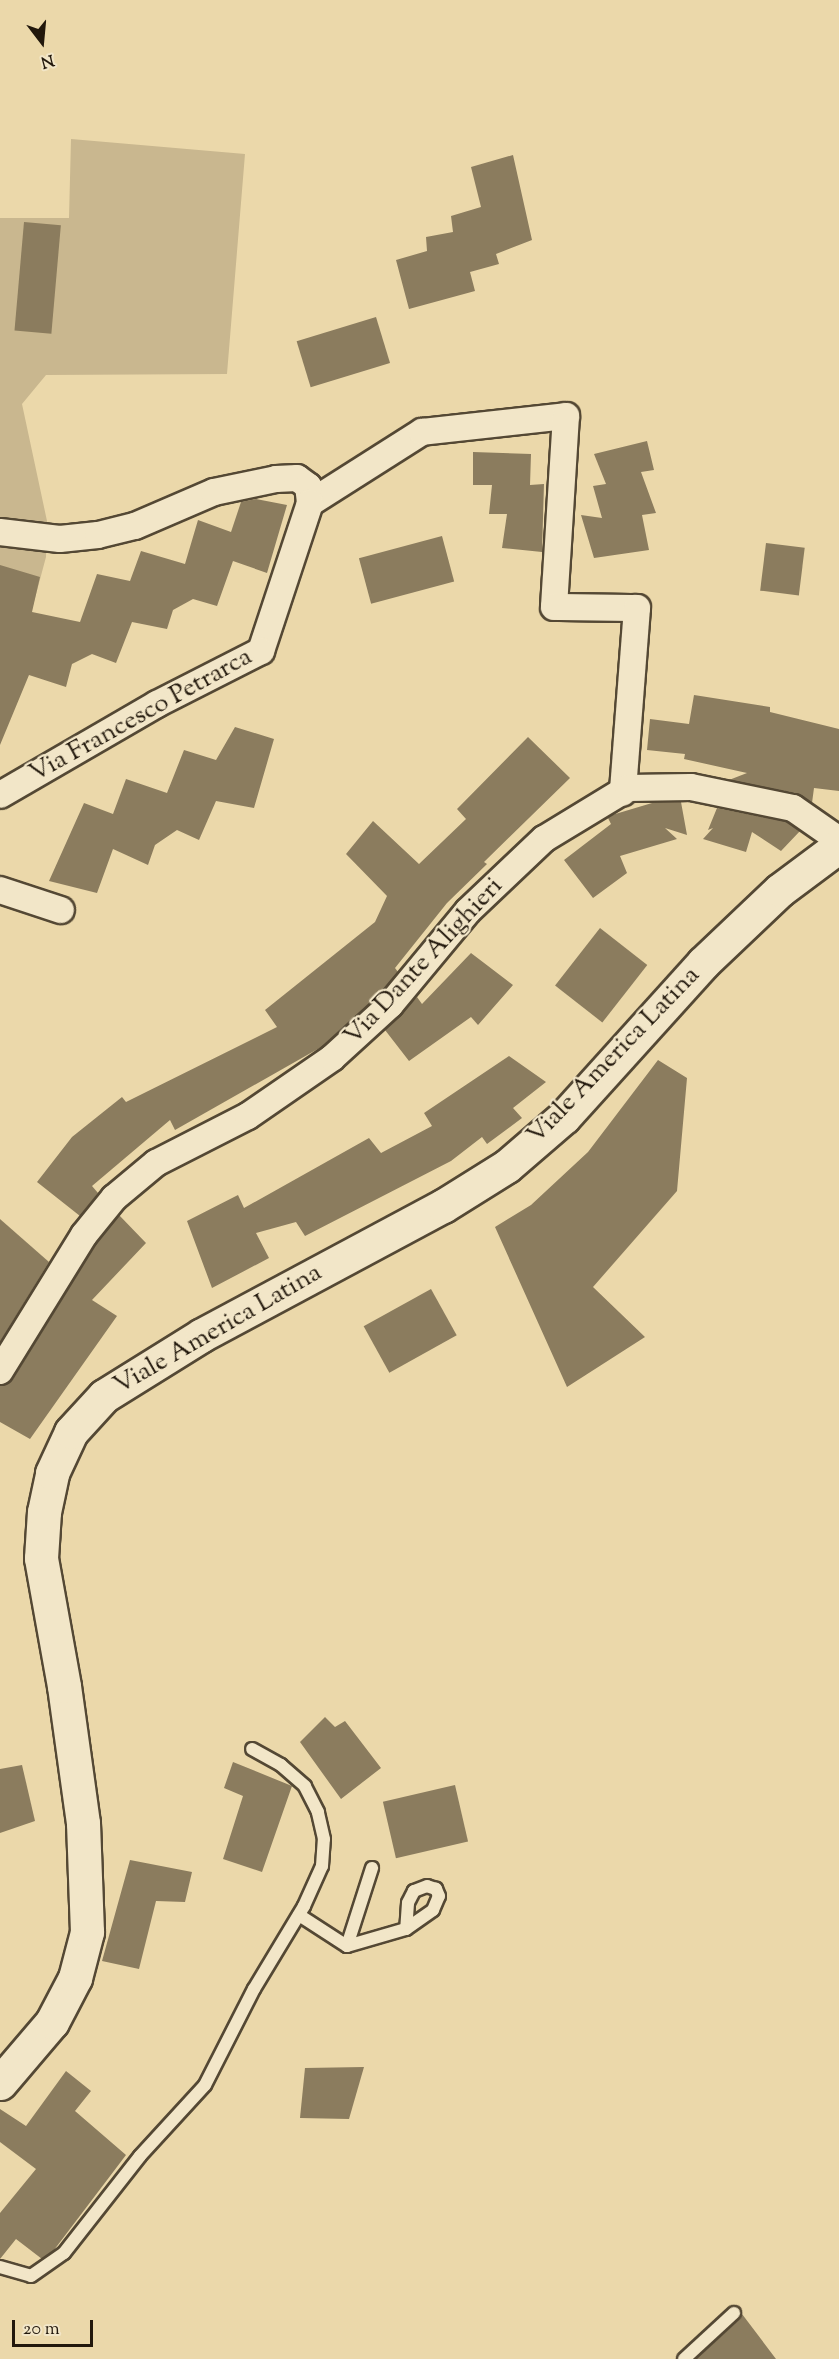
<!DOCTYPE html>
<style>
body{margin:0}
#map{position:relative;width:839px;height:2359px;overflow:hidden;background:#ebd8aa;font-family:"Sorts Mill Goudy",serif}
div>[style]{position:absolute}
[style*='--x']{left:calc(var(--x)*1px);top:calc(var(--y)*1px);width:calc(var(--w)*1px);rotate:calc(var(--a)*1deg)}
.green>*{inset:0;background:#c9b78f}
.building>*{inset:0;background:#8b7c5e;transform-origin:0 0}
.roads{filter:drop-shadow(2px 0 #544834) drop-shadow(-2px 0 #544834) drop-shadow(0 2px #544834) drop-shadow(0 -2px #544834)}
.service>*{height:12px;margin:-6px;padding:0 6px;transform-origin:6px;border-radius:6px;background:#f2e6c8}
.minor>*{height:26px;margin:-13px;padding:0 13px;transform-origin:13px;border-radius:13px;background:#f2e6c8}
.secondary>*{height:33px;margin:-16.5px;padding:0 16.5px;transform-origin:16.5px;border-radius:16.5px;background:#f2e6c8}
span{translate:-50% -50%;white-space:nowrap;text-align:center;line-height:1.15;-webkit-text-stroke:4.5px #f2e6c8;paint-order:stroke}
.street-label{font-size:26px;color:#22180c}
.north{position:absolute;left:12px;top:12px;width:60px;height:60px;-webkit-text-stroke:4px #f2e6c8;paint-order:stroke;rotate:164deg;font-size:16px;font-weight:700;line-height:24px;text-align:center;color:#22180c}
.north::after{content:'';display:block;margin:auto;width:21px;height:27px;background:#22180c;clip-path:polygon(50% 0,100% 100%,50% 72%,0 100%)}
.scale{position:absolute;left:12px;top:2320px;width:81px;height:27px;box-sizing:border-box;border:3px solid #22180c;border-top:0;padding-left:8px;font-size:18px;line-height:21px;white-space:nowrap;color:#22180c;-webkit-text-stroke:4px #f2e6c8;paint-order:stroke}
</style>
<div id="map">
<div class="green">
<i style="clip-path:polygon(71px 139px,245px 154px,227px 374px,46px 375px,22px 404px,47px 521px,46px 557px,24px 639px,0 634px,0 218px,69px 218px)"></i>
</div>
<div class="building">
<i style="clip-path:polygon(513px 155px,532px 240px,496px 254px,499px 264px,470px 272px,475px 291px,409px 309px,396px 260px,427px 251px,426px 237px,453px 232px,451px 216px,481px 207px,471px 167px)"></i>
<i style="left:24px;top:222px;width:37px;height:109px;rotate:5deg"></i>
<i style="left:376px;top:317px;width:48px;height:83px;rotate:73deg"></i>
<i style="clip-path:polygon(647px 441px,654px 470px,641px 472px,656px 513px,642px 515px,649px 550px,594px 558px,581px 515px,602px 518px,593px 486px,606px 484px,594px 454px)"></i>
<i style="clip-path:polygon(473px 452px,531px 454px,530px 485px,544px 484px,542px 552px,502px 548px,507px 514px,489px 514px,492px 485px,473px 485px)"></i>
<i style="clip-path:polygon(256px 499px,287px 505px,267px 573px,233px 561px,217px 606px,193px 599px,173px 610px,167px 629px,132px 622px,116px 663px,92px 654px,72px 664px,66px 687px,29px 675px,0 745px,0 565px,40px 577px,32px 612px,80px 622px,97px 574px,130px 581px,141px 551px,185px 564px,198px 520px,231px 532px,241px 502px)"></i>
<i style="left:442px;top:536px;width:47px;height:86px;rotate:75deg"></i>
<i style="left:766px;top:543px;width:39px;height:48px;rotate:7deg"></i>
<i style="clip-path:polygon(694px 695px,770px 707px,770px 712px,839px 729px,839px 791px,814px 788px,812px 803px,796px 793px,729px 780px,747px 773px,684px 759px,685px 754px,647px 750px,650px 719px,689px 724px)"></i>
<i style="clip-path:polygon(235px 727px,274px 739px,254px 808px,216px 801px,199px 840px,177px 830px,155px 845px,148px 865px,113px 849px,97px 893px,49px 881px,84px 803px,113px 814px,126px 779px,167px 793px,184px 750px,216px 760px)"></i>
<i style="clip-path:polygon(528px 737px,570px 778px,484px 862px,487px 864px,447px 903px,395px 968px,398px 972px,379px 995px,323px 1046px,175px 1130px,170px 1120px,92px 1186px,98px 1193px,80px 1216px,37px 1182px,72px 1137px,122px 1097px,126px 1102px,277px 1027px,265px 1010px,375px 922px,387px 896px,346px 854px,373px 821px,419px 864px,466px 819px,457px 809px)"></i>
<i style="clip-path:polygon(681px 802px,687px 835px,665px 828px,677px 839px,620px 856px,627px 873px,593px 898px,564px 860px,611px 824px,608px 818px,612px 815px,652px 803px)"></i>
<i style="clip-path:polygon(717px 808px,787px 822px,800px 831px,781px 851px,752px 832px,746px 852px,703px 839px,713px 828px,708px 830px)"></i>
<i style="left:600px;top:928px;width:60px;height:73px;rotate:38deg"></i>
<i style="clip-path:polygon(471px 953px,513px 985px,478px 1025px,471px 1017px,409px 1061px,385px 1030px,417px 997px,422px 1004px)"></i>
<i style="clip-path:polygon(509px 1056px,546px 1082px,513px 1108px,522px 1118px,487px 1144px,482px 1137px,451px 1161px,305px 1236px,296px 1222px,256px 1233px,269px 1258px,212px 1288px,187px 1221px,238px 1195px,244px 1208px,369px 1138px,381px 1153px,432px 1126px,424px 1113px)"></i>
<i style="clip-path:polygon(658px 1060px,687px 1078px,677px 1191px,593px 1287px,645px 1337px,567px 1387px,495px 1227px,531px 1205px,588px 1152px)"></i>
<i style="clip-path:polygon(119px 1215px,146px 1243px,92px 1300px,117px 1316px,30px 1439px,0 1422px,0 1386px,13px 1379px,96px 1244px)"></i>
<i style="clip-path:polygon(0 1219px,49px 1262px,0 1342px)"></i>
<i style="left:431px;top:1289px;width:53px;height:77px;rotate:61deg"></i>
<i style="clip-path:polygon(325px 1717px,335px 1727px,345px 1721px,381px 1768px,341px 1799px,300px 1742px)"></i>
<i style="clip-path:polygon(233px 1762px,292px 1786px,262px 1872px,223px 1859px,243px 1796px,224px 1788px)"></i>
<i style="clip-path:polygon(22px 1765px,35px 1821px,0 1833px,0 1769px)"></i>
<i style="left:455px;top:1785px;width:58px;height:74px;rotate:77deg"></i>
<i style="clip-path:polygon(130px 1860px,192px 1872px,185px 1902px,156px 1901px,139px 1969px,102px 1961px)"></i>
<i style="clip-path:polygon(364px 2067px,349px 2119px,300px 2118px,305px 2068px)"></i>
<i style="clip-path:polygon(66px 2071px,91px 2091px,75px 2111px,126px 2155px,54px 2250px,42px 2259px,16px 2239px,0 2259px,0 2213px,36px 2169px,0 2142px,0 2109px,26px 2126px)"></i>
<i style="clip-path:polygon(742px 2314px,776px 2359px,696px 2359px,740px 2319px)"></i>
</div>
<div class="roads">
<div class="service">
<i style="--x:299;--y:1915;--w:57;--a:32.9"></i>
<i style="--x:347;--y:1946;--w:61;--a:-16.1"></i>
<i style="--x:406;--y:1929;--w:33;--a:-35"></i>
<i style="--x:433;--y:1910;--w:15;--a:-67"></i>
<i style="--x:439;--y:1896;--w:8;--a:-113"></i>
<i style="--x:436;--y:1889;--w:9;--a:-162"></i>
<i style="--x:427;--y:1886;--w:14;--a:159"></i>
<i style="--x:414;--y:1891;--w:13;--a:117"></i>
<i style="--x:408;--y:1903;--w:26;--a:94"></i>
<i style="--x:347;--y:1946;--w:82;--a:-72.2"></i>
<i style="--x:0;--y:2267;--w:32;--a:16"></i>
<i style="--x:31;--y:2276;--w:40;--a:-34.9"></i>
<i style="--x:64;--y:2253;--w:123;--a:-51.9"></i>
<i style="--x:140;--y:2156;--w:96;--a:-47.5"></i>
<i style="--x:205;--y:2085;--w:108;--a:-63"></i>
<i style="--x:254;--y:1989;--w:97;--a:-58.9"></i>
<i style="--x:304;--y:1906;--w:44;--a:-65.8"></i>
<i style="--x:322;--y:1866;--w:27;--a:-86"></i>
<i style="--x:324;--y:1839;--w:28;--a:-103"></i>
<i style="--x:318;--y:1812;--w:29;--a:-117"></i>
<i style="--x:305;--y:1786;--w:32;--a:-139"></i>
<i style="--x:281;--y:1765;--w:33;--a:-151"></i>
<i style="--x:684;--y:2359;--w:68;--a:-42.6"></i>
</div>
<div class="minor">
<i style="--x:310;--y:503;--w:133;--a:-32.4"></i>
<i style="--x:422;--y:432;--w:145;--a:-6.3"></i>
<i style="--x:566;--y:416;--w:191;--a:93.6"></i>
<i style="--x:554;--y:607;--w:83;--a:0.7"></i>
<i style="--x:637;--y:608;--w:185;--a:94.4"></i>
<i style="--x:0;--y:532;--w:60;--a:6.7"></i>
<i style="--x:60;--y:539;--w:38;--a:-6"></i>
<i style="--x:98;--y:535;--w:38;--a:-14"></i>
<i style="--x:135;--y:526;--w:86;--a:-23.3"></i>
<i style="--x:214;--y:492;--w:63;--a:-11.8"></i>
<i style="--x:276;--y:479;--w:21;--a:-3"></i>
<i style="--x:297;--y:478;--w:14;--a:36"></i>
<i style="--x:308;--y:486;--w:17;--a:83"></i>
<i style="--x:310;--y:503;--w:156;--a:108.3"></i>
<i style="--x:261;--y:651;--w:117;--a:153"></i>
<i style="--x:157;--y:704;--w:181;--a:149.9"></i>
<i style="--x:0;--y:890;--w:64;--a:18.2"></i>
<i style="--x:0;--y:1371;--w:160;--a:-58.3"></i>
<i style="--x:84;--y:1235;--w:48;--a:-51"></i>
<i style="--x:114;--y:1198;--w:55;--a:-39.8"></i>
<i style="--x:156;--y:1163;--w:103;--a:-27.1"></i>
<i style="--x:248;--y:1116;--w:102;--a:-34.6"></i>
<i style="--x:332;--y:1058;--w:79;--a:-42.4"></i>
<i style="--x:390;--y:1005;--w:122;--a:-50.3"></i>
<i style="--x:468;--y:911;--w:105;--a:-43.5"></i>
<i style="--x:544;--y:839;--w:98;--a:-31.3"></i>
<i style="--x:628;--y:788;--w:63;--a:-0.9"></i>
<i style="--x:691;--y:787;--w:104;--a:11.6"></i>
<i style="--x:793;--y:808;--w:56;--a:34.8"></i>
</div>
<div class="secondary">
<i style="--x:0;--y:2083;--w:80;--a:-49.6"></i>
<i style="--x:52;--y:2022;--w:50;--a:-62.4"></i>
<i style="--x:75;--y:1978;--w:48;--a:-75.4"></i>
<i style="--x:87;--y:1932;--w:109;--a:-92.1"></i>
<i style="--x:83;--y:1823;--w:138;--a:-97.9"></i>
<i style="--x:64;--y:1686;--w:130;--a:-100.2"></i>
<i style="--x:41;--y:1558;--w:46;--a:-86.3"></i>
<i style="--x:44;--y:1512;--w:40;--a:-78"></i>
<i style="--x:52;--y:1473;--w:45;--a:-65.1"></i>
<i style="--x:71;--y:1432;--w:49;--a:-47.5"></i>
<i style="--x:104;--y:1396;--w:115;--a:-31.9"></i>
<i style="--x:202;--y:1335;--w:273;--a:-28.2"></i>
<i style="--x:443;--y:1206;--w:75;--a:-32"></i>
<i style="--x:507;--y:1166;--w:75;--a:-40.7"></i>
<i style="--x:564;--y:1117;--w:207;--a:-47.9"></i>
<i style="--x:703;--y:963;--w:106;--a:-43.5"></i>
<i style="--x:780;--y:890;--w:74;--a:-36.7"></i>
</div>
</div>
<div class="street-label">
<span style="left:141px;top:716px;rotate:-29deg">Via Francesco Petrarca</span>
<span style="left:424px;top:962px;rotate:-47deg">Via Dante Alighieri</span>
<span style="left:614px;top:1056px;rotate:-46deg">Viale America Latina</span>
<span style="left:218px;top:1330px;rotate:-30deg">Viale America Latina</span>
</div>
<div class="north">N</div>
<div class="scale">20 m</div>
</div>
